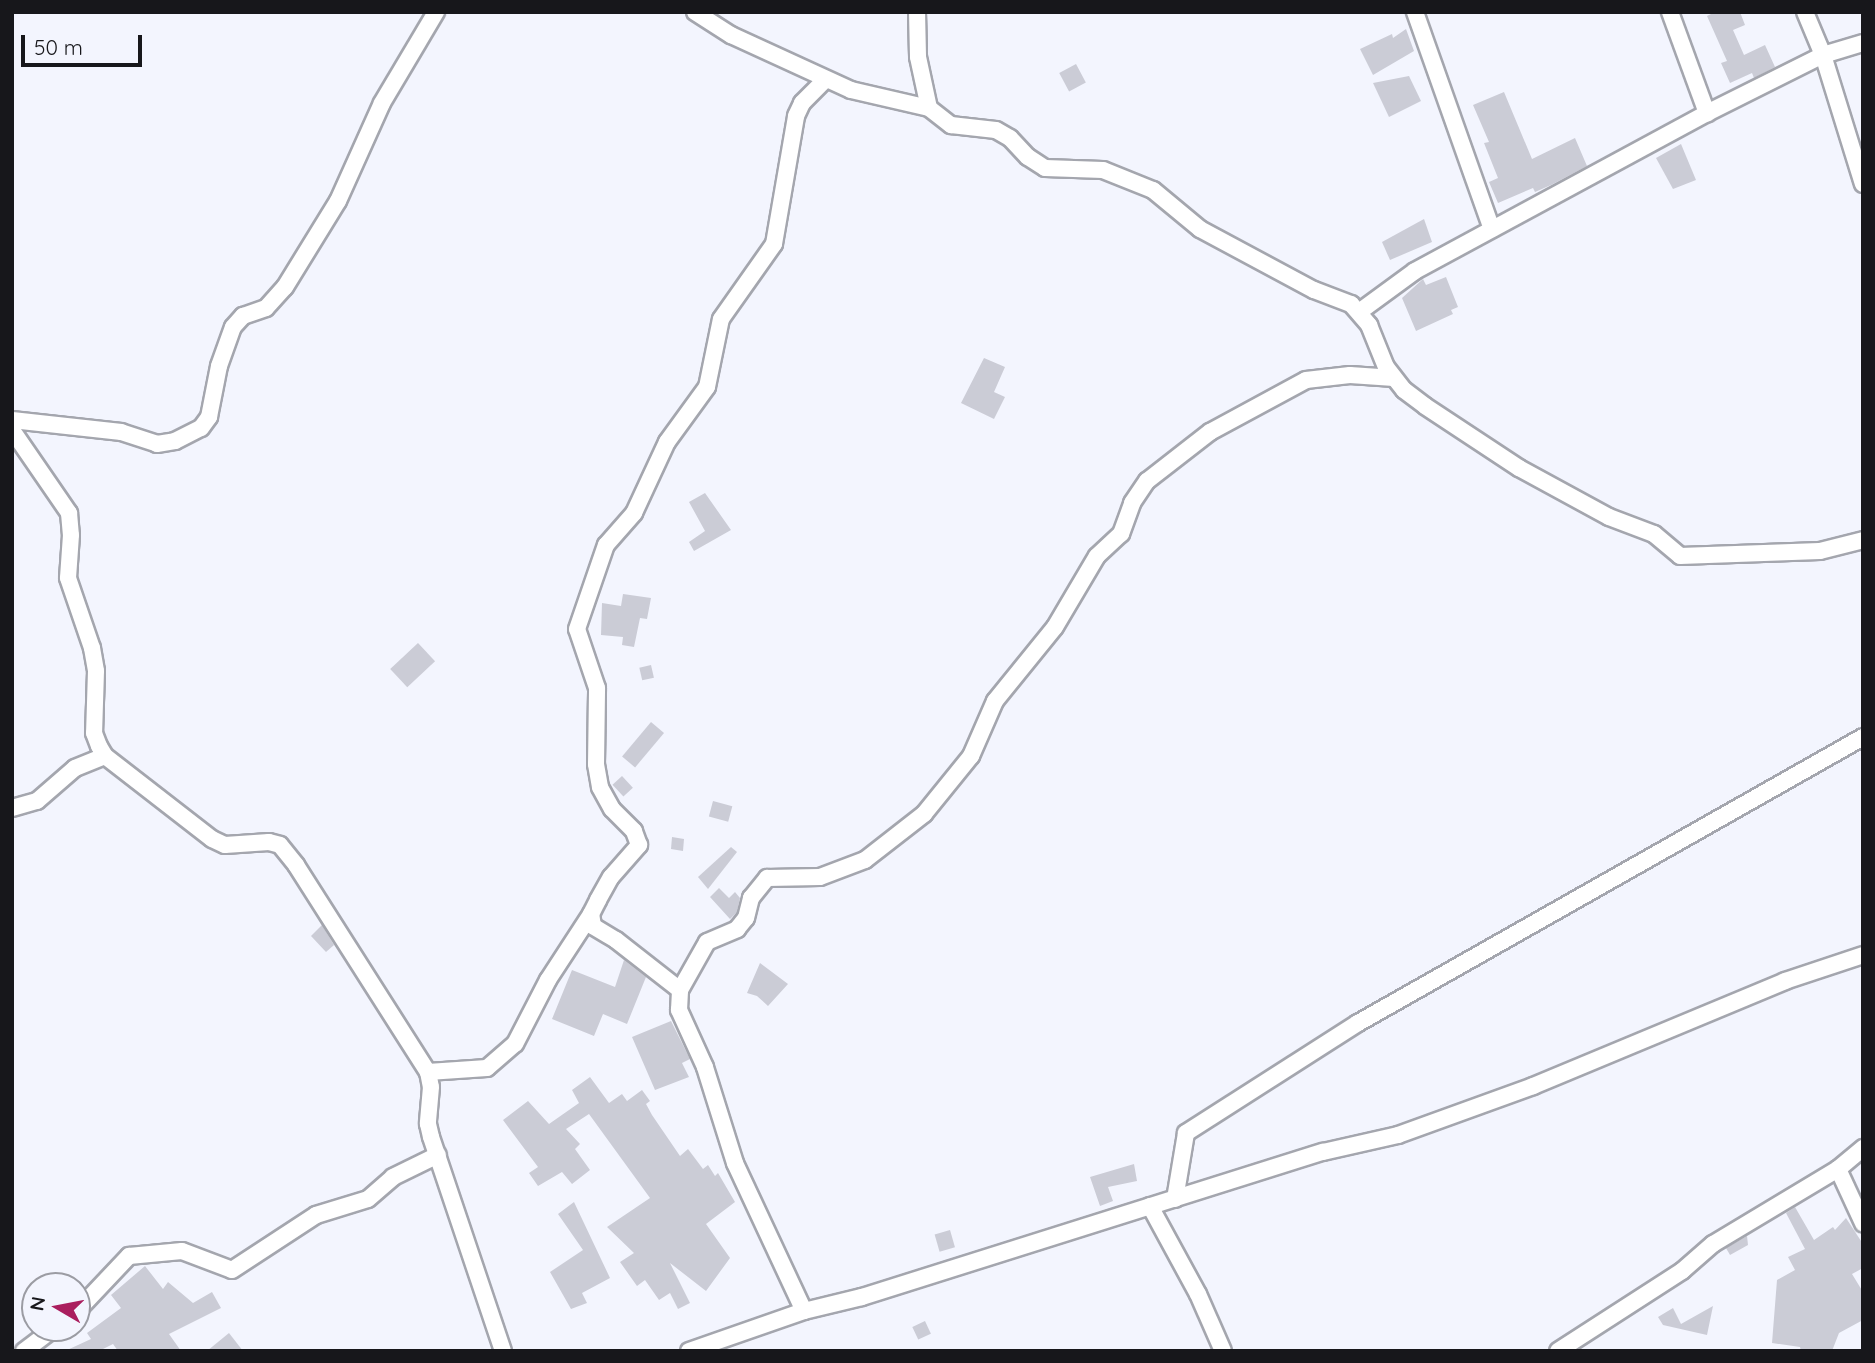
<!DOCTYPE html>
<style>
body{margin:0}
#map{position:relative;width:1875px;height:1363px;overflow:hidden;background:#f3f5fe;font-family:Quicksand,sans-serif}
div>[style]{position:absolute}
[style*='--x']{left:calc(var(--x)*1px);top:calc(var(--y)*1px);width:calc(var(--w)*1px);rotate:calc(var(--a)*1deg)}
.building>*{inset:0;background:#cbccd6;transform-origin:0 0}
.roads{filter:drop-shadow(2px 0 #a4a6ae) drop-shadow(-2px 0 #a4a6ae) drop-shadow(0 2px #a4a6ae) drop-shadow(0 -2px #a4a6ae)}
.minor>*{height:16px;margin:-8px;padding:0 8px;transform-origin:8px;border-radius:8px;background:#fff}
span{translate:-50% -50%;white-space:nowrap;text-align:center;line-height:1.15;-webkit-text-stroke:5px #f3f5fe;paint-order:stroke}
.frame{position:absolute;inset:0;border:14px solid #17171b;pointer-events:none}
.north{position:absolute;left:21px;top:1272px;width:70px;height:70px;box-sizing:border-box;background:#f3f5fe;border:2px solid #9b9ca3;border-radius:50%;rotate:280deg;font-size:19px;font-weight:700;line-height:28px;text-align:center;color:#17171b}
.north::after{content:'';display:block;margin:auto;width:24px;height:32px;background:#aa1e5e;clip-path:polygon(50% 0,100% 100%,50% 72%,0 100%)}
.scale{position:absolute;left:21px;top:35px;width:121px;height:32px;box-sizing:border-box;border:4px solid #17171b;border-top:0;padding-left:9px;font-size:21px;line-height:24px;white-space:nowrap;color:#17171b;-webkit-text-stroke:5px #f3f5fe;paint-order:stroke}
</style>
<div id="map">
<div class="building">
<i style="clip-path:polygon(1715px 12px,1740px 12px,1745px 25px,1733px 30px,1744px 55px,1765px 45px,1775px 67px,1754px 78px,1752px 73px,1730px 83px,1721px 63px,1727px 61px,1707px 16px)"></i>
<i style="clip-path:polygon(1406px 29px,1414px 51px,1373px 75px,1360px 49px,1392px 34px,1393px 38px)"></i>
<i style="left:1076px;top:64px;width:21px;height:19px;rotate:62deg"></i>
<i style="clip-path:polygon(1409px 76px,1421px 101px,1389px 117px,1373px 83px)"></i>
<i style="clip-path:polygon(1504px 92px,1532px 159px,1575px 138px,1587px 166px,1551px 185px,1535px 192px,1533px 188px,1498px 203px,1489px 182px,1498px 178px,1484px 143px,1489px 142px,1473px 105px)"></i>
<i style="clip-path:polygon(1681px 144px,1696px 180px,1673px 189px,1656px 158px)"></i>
<i style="clip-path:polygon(1424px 219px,1432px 242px,1390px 260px,1382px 242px)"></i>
<i style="clip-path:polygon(1446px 277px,1458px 307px,1451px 310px,1453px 314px,1416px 331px,1402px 298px,1423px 279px,1426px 285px)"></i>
<i style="clip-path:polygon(984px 358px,1005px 367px,994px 392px,1005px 397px,994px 419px,961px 403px)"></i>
<i style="clip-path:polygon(705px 493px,731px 530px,694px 551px,689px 542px,705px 531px,689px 502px)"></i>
<i style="clip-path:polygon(623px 594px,651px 598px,647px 619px,640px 618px,634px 647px,622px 645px,623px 637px,601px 635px,602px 603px,621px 606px)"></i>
<i style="left:418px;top:643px;width:25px;height:38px;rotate:47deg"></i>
<i style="left:651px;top:665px;width:13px;height:12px;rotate:77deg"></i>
<i style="left:651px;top:722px;width:17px;height:45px;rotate:40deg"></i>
<i style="left:622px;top:776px;width:16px;height:13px;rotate:47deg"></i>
<i style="left:713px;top:801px;width:20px;height:16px;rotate:15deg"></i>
<i style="clip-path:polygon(672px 837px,684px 839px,683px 851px,671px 849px)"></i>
<i style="clip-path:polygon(731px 847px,737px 852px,708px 889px,698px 877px)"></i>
<i style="clip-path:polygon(719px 888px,729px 898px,735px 892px,740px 898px,737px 912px,730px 919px,710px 897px)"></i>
<i style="clip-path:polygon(322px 925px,334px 945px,326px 952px,311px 936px)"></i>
<i style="clip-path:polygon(624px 960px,646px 977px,627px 1024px,603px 1014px,594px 1036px,552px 1019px,572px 970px,615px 987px)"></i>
<i style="clip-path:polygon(760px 963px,788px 984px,768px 1006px,757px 996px,747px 993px)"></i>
<i style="clip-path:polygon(671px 1021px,690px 1059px,682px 1063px,689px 1077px,655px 1090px,632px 1037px)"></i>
<i style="clip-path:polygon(590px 1077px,609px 1103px,622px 1094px,627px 1101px,642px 1090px,650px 1101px,646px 1104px,652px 1115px,680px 1156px,688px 1149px,703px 1169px,708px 1165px,715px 1176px,718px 1173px,735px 1202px,706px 1224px,730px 1258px,706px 1291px,670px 1263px,690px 1303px,678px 1309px,670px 1293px,659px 1300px,645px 1280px,637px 1286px,620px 1262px,634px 1253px,607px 1227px,650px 1198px,589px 1114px,566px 1129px,580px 1144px,575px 1149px,590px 1170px,572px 1184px,562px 1172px,538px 1186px,529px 1173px,538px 1167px,503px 1120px,528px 1101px,549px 1124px,579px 1103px,572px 1090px)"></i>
<i style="clip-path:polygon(1134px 1164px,1137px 1181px,1108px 1187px,1113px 1201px,1100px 1206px,1090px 1177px)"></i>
<i style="clip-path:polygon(574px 1202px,610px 1278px,582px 1293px,587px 1303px,571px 1309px,550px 1272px,583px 1250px,558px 1214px)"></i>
<i style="clip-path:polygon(1795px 1207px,1814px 1240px,1833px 1227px,1835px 1230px,1846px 1218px,1863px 1244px,1863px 1268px,1852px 1274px,1863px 1292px,1863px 1320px,1839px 1333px,1832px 1351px,1801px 1351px,1800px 1347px,1772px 1343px,1777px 1280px,1795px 1270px,1788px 1257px,1805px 1249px,1786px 1213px)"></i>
<i style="left:950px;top:1230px;width:18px;height:16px;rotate:74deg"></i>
<i style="clip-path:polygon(1747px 1236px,1748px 1245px,1730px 1255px,1726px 1248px)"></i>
<i style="clip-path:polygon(145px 1266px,163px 1289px,168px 1282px,193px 1303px,212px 1292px,221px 1308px,169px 1334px,181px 1351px,118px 1351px,113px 1344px,99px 1351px,65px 1351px,91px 1339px,87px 1333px,121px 1308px,111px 1295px)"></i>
<i style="clip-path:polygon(1713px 1306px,1707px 1335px,1663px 1325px,1658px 1317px,1673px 1308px,1681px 1324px)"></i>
<i style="left:925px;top:1321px;width:14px;height:14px;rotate:65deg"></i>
<i style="clip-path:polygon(229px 1333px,243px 1351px,207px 1351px)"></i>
</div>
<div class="roads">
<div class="minor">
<i style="--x:695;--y:12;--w:43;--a:32.6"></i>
<i style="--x:731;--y:35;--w:132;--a:24.6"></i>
<i style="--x:851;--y:90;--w:80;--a:13"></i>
<i style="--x:929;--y:108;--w:28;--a:38"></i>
<i style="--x:951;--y:125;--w:45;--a:6.3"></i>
<i style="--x:996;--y:130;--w:16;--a:30"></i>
<i style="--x:1010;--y:138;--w:26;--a:47"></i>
<i style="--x:1028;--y:157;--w:20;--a:33"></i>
<i style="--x:1045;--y:168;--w:58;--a:2"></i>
<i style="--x:1103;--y:170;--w:54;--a:21.8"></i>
<i style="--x:1153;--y:190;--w:61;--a:39.7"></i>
<i style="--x:1200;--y:229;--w:129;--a:28.2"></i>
<i style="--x:1314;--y:290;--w:40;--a:21"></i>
<i style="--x:1351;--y:304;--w:28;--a:49"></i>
<i style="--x:1369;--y:325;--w:45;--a:68"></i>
<i style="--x:1386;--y:367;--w:29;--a:52"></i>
<i style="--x:1404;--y:390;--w:26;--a:37"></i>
<i style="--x:1425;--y:406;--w:113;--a:33.4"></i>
<i style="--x:1519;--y:468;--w:102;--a:28.6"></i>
<i style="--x:1609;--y:517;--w:48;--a:20.7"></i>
<i style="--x:1654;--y:534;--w:34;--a:40"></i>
<i style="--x:1680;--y:556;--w:140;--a:-2"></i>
<i style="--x:1820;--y:551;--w:44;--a:-14.3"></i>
<i style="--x:917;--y:12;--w:45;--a:88.7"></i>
<i style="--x:918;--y:57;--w:52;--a:77.8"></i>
<i style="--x:1415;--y:12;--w:230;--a:70.5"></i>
<i style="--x:1670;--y:12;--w:108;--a:69.9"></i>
<i style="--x:1805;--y:12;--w:47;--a:67.3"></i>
<i style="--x:1823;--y:55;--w:135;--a:72.8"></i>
<i style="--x:1359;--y:312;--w:69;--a:-36.2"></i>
<i style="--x:1415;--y:271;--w:332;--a:-28.4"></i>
<i style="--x:1707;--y:113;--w:130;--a:-26.6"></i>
<i style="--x:1823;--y:55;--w:42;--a:-16.7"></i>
<i style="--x:12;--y:420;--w:110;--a:6.3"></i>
<i style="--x:121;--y:432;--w:38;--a:18"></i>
<i style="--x:157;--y:444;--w:18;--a:-9"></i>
<i style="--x:175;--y:441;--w:29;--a:-27"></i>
<i style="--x:201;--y:428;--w:14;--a:-54"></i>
<i style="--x:209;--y:417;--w:52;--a:-78.9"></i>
<i style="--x:219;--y:366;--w:41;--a:-70.3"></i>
<i style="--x:233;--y:327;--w:15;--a:-48"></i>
<i style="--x:243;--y:316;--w:24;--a:-19"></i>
<i style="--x:266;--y:308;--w:28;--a:-48"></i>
<i style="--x:285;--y:287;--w:101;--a:-58.4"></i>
<i style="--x:338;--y:201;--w:107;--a:-65.8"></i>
<i style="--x:382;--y:103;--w:106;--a:-59.3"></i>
<i style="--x:12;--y:430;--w:101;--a:55.5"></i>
<i style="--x:69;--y:513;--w:22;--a:85"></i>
<i style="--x:71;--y:535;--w:43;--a:94"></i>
<i style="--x:68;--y:578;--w:74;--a:71.1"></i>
<i style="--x:92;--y:648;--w:23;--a:80"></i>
<i style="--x:96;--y:671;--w:62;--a:91.8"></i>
<i style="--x:94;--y:733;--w:14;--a:69"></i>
<i style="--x:99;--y:746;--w:12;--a:59"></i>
<i style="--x:105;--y:756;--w:135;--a:37.8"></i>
<i style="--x:212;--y:839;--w:14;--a:25"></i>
<i style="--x:225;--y:845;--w:44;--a:-3.9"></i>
<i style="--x:269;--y:842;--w:11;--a:15"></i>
<i style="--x:280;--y:845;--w:26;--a:51"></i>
<i style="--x:296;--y:865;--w:246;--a:57.5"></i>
<i style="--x:428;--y:1072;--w:15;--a:79"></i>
<i style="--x:431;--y:1087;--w:37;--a:95"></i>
<i style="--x:428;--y:1124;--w:13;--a:77"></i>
<i style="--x:431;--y:1137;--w:226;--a:71.4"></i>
<i style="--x:12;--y:808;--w:26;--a:-16"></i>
<i style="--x:37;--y:801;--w:50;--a:-41"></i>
<i style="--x:75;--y:768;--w:32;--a:-22"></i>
<i style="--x:680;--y:990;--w:55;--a:-60.6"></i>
<i style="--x:707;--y:942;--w:33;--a:-23"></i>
<i style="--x:737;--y:929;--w:14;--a:-51"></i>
<i style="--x:746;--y:918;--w:21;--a:-76"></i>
<i style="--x:751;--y:898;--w:26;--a:-51"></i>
<i style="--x:767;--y:878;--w:53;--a:-1.1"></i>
<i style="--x:820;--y:877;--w:48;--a:-20.7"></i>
<i style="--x:865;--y:860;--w:75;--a:-37.9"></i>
<i style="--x:924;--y:814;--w:75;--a:-51"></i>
<i style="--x:971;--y:756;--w:60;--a:-66.4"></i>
<i style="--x:995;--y:701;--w:95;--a:-51"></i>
<i style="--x:1055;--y:627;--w:82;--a:-59.4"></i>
<i style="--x:1097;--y:556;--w:33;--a:-43"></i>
<i style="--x:1121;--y:534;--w:33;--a:-70"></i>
<i style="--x:1132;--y:503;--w:27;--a:-56"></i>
<i style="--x:1147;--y:481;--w:80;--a:-37.9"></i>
<i style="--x:1210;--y:432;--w:109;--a:-28.4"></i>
<i style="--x:1306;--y:380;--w:44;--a:-6.5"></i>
<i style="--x:1350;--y:375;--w:44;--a:3.9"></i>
<i style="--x:428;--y:1072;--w:59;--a:-3.9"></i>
<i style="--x:487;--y:1068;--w:37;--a:-41"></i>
<i style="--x:515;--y:1044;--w:72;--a:-62.7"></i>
<i style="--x:548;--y:980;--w:79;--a:-56.9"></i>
<i style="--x:1838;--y:1169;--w:60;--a:65.2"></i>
<i style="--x:1175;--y:1199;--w:67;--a:-80.5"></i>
<i style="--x:1186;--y:1133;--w:204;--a:-32.6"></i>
<i style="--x:1358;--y:1023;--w:580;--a:-29.52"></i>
<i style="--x:1150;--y:1206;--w:100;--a:61.4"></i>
<i style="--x:1198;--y:1294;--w:62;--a:66.3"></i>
<i style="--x:77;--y:1311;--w:76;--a:-46.6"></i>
<i style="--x:129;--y:1256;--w:53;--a:-5.4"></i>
<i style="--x:182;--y:1251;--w:53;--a:20.8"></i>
<i style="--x:232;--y:1270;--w:100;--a:-33.2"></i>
<i style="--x:316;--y:1215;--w:54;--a:-17.1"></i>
<i style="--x:368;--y:1199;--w:33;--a:-41"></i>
<i style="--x:393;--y:1177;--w:50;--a:-26.1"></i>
<i style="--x:804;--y:1311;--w:163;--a:-115"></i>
<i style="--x:735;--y:1163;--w:101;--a:-107.4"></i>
<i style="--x:705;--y:1067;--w:63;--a:-114.5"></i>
<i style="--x:679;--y:1010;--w:20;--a:-87"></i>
<i style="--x:680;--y:990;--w:81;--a:-142"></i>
<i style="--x:616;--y:940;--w:27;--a:-149"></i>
<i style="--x:593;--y:926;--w:12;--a:-99"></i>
<i style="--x:591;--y:914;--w:16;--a:-63"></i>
<i style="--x:598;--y:900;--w:26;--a:-61"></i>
<i style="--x:611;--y:877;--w:43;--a:-48.8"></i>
<i style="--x:639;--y:845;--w:15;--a:-110"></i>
<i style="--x:634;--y:831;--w:31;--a:-135"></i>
<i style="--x:612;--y:809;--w:25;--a:-119"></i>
<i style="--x:600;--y:787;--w:23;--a:-100"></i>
<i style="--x:596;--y:764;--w:76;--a:-89.2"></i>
<i style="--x:597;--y:688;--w:62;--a:-108.7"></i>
<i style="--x:577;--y:629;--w:89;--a:-71"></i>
<i style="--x:606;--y:545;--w:43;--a:-48.8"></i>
<i style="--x:634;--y:513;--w:78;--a:-65.1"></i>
<i style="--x:667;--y:442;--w:68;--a:-54"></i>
<i style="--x:707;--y:387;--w:69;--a:-78.4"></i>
<i style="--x:721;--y:319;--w:92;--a:-54.8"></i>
<i style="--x:774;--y:244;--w:130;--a:-80.2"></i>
<i style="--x:796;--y:116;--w:14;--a:-65"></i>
<i style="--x:802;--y:103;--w:33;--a:-45"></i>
<i style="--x:24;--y:1351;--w:38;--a:-37"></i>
<i style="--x:689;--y:1351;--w:122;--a:-19.2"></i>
<i style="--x:804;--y:1311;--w:60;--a:-13.6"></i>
<i style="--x:862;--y:1297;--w:483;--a:-17.5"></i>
<i style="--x:1323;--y:1152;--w:77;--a:-12.8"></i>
<i style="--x:1398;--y:1135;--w:144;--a:-19.9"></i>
<i style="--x:1533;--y:1086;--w:273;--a:-22.6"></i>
<i style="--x:1785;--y:981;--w:82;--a:-18.4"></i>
<i style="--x:1558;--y:1351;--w:148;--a:-32.8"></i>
<i style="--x:1682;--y:1271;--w:41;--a:-41.1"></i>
<i style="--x:1713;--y:1244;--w:146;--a:-31"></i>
<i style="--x:1838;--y:1169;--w:33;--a:-40"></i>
</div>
</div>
<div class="frame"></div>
<div class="north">N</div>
<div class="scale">50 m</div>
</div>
